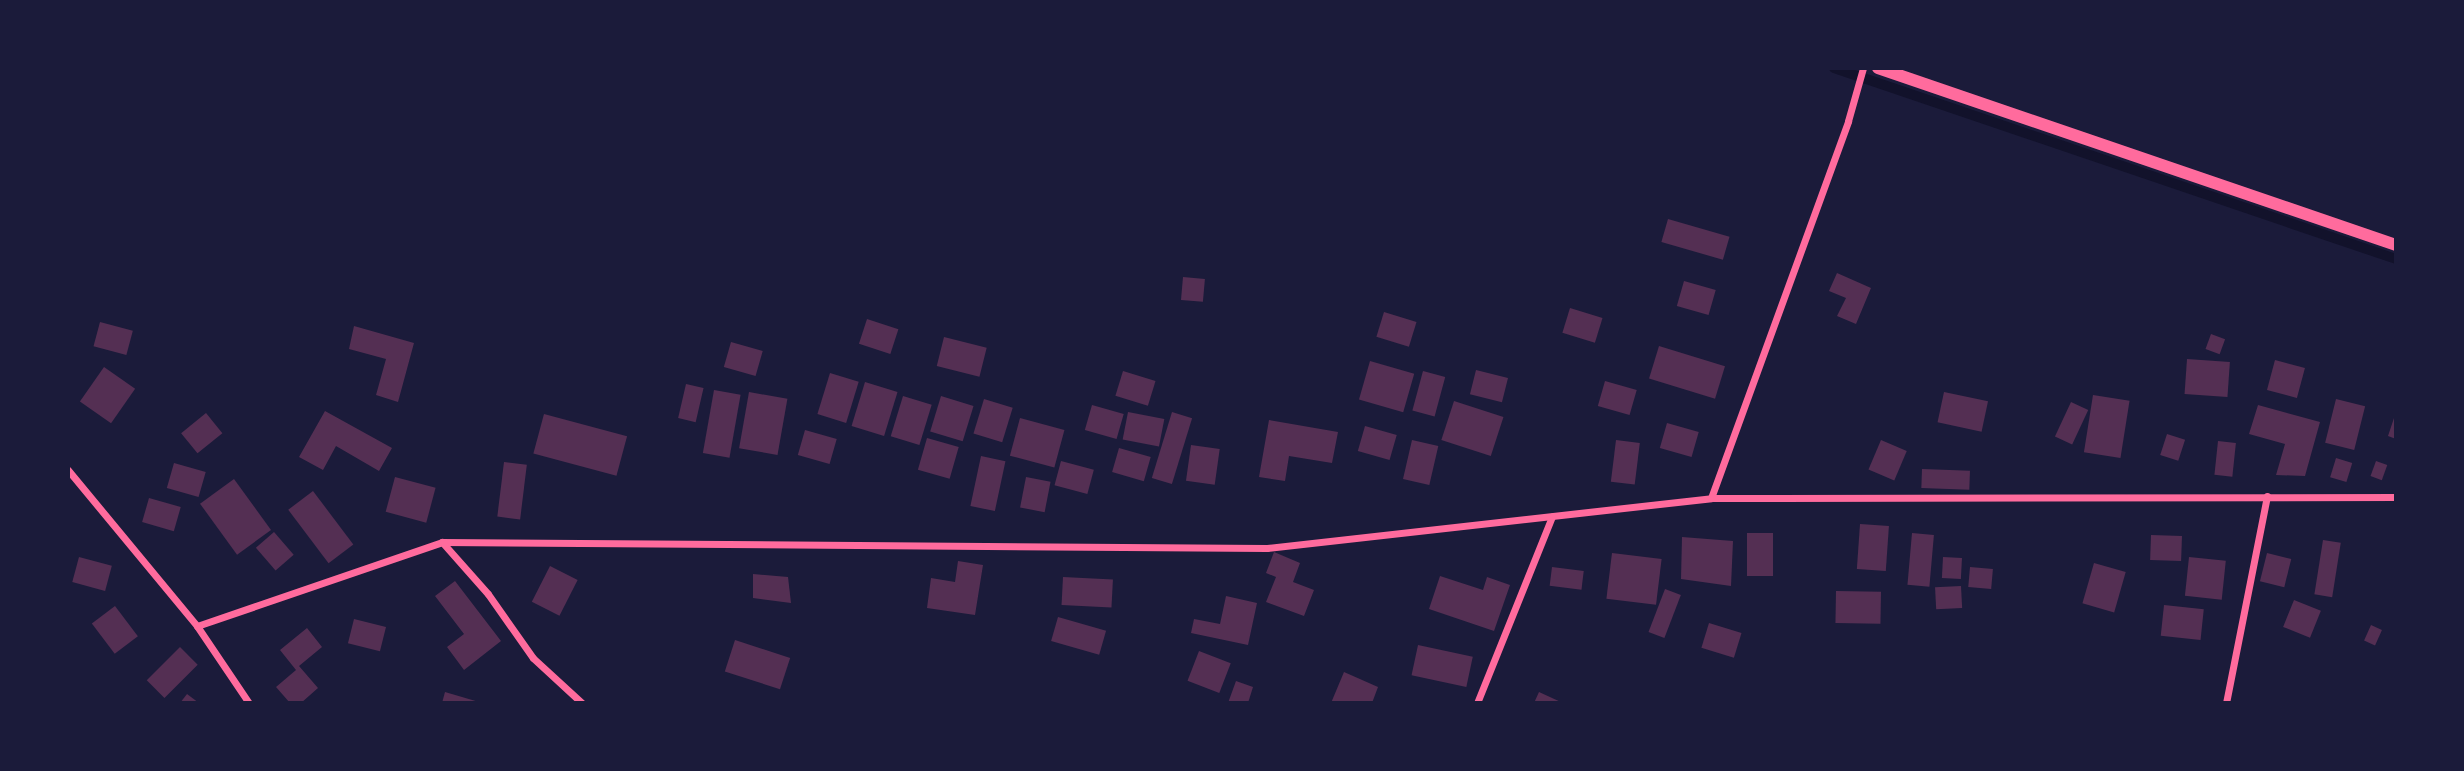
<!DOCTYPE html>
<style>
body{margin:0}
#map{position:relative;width:2464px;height:771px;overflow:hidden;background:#1b1b3a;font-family:Jost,sans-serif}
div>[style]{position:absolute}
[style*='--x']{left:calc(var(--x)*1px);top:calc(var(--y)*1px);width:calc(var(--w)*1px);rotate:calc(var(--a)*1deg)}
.stream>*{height:10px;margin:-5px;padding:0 5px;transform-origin:5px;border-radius:5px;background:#12122b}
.building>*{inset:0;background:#542f53;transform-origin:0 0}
.minor>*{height:7px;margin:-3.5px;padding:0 3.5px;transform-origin:3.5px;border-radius:3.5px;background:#ff6b9d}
.tertiary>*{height:12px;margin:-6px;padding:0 6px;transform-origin:6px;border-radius:6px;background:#ff6b9d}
span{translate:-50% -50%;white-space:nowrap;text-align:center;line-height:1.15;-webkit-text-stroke:7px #1b1b3a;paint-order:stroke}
.frame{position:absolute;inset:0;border:70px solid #1b1b3a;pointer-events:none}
</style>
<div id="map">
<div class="stream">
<i style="--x:1834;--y:68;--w:594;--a:18.77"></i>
</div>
<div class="building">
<i style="left:1668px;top:219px;width:64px;height:24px;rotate:16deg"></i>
<i style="clip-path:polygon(1837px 273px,1871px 288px,1856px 324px,1837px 316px,1846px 298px,1829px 291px)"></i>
<i style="left:1183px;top:277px;width:22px;height:23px;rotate:5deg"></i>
<i style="left:1684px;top:281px;width:33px;height:26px;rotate:16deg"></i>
<i style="left:1570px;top:308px;width:34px;height:26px;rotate:17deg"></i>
<i style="left:1384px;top:312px;width:34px;height:26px;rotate:17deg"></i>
<i style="left:867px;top:319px;width:33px;height:26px;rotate:18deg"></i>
<i style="left:100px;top:322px;width:34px;height:25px;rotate:15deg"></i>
<i style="clip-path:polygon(354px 326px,414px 343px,398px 402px,376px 395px,386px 359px,349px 349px)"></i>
<i style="left:2211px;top:334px;width:15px;height:16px;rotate:20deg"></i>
<i style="left:944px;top:337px;width:44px;height:30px;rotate:14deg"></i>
<i style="left:731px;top:342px;width:33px;height:26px;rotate:16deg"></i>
<i style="left:1659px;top:346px;width:69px;height:34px;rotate:17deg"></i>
<i style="left:2187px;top:359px;width:43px;height:35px;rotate:4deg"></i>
<i style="left:2275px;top:360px;width:31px;height:31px;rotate:15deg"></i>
<i style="left:1370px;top:361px;width:46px;height:40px;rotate:16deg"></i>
<i style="left:104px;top:367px;width:38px;height:42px;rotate:35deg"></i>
<i style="left:1476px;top:370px;width:33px;height:25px;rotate:14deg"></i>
<i style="left:1123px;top:371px;width:34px;height:26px;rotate:17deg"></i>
<i style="left:1423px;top:371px;width:23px;height:41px;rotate:15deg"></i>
<i style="left:830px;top:373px;width:30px;height:43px;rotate:17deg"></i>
<i style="left:1605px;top:381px;width:33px;height:26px;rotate:16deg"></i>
<i style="left:865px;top:382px;width:34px;height:46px;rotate:17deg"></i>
<i style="left:686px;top:384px;width:18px;height:35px;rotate:13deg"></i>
<i style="left:714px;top:390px;width:27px;height:64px;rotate:10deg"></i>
<i style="left:749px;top:392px;width:39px;height:57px;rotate:10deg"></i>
<i style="left:1944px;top:392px;width:45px;height:31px;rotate:12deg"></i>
<i style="left:2093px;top:395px;width:37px;height:58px;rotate:9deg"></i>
<i style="left:903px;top:396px;width:30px;height:42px;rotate:17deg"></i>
<i style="left:941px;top:396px;width:34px;height:37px;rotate:17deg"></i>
<i style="left:984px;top:399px;width:30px;height:36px;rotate:17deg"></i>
<i style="left:2336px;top:399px;width:30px;height:45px;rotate:14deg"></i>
<i style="left:1454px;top:401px;width:52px;height:41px;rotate:18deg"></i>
<i style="left:2071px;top:402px;width:19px;height:38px;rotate:25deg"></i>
<i style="left:1092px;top:405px;width:33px;height:26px;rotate:16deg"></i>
<i style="clip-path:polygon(2258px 405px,2320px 422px,2305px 476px,2276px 475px,2285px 444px,2249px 434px)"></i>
<i style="clip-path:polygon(325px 411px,392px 448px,379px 471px,336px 446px,323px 470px,299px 457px)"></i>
<i style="left:1128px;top:412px;width:37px;height:28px;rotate:11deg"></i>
<i style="left:1172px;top:412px;width:21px;height:69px;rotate:17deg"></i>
<i style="left:206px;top:413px;width:26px;height:32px;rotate:51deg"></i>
<i style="left:544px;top:414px;width:86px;height:41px;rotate:15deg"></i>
<i style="clip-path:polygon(2395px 415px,2396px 415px,2396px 439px,2388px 436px)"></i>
<i style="left:1020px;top:418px;width:46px;height:39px;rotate:15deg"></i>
<i style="clip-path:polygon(1269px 420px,1338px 432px,1332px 463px,1289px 456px,1285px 481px,1259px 477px)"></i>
<i style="left:1667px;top:423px;width:33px;height:26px;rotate:16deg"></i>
<i style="left:1365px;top:426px;width:33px;height:26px;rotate:16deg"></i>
<i style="left:805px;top:430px;width:33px;height:26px;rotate:16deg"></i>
<i style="left:2167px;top:434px;width:19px;height:22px;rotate:18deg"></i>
<i style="left:927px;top:438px;width:33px;height:33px;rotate:16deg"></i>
<i style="left:1412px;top:440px;width:27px;height:40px;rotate:13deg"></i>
<i style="left:1616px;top:440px;width:24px;height:42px;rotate:7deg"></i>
<i style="left:1881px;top:440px;width:28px;height:32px;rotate:23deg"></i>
<i style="left:2218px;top:441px;width:18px;height:34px;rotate:6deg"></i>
<i style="left:1191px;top:445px;width:29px;height:36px;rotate:8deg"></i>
<i style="left:1119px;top:448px;width:33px;height:25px;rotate:16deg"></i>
<i style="left:981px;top:456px;width:25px;height:51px;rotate:12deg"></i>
<i style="left:2336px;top:458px;width:17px;height:20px;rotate:17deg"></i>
<i style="left:1061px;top:461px;width:34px;height:25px;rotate:15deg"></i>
<i style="left:2376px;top:461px;width:12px;height:16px;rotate:20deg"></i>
<i style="left:504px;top:462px;width:23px;height:55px;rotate:7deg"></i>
<i style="left:174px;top:463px;width:33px;height:26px;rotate:16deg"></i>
<i style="left:1922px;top:469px;width:48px;height:19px;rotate:2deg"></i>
<i style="left:395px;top:477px;width:42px;height:36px;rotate:15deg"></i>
<i style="left:1026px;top:477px;width:25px;height:31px;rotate:11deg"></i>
<i style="left:234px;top:479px;width:63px;height:42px;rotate:54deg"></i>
<i style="left:313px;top:491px;width:67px;height:31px;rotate:53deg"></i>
<i style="left:149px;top:498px;width:33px;height:25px;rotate:16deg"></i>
<i style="left:1860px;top:524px;width:29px;height:45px;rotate:4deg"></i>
<i style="left:274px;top:532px;width:30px;height:24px;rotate:49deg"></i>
<i style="left:1747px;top:533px;width:26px;height:43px"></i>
<i style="left:1912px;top:533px;width:22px;height:52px;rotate:5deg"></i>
<i style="left:2151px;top:535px;width:31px;height:25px;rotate:2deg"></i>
<i style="clip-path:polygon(1682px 537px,1733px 541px,1731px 586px,1681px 579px)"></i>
<i style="left:2323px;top:540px;width:18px;height:55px;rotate:9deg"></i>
<i style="clip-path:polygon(1274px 552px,1300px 563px,1293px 582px,1314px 590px,1304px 616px,1266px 602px,1276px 577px,1266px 573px)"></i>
<i style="left:1612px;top:553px;width:50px;height:46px;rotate:7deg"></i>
<i style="left:2267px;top:553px;width:25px;height:29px;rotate:14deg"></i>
<i style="left:79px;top:557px;width:34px;height:26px;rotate:15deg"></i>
<i style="left:1943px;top:557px;width:19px;height:21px;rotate:3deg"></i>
<i style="left:2189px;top:557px;width:37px;height:39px;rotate:6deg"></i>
<i style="clip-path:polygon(958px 561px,983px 565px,975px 615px,927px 608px,931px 578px,955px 582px)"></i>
<i style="left:2094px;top:563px;width:33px;height:42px;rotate:16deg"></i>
<i style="left:550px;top:566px;width:31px;height:40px;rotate:27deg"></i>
<i style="left:1552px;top:567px;width:32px;height:19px;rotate:7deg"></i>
<i style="left:1970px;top:567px;width:23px;height:20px;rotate:5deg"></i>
<i style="clip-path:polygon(753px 574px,788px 577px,791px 603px,753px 598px)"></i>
<i style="clip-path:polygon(1440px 576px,1483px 590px,1487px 577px,1510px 585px,1494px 631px,1429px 609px)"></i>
<i style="left:1063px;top:577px;width:50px;height:28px;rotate:3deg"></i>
<i style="clip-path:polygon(455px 581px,501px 641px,464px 670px,447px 647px,464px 634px,435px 596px)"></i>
<i style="left:1961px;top:586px;width:22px;height:26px;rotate:87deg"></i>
<i style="left:1665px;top:589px;width:17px;height:46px;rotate:21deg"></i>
<i style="left:1836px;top:591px;width:45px;height:32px;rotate:1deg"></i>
<i style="clip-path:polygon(1226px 596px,1257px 603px,1248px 645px,1191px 633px,1194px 619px,1220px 624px)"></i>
<i style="left:2294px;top:600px;width:29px;height:29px;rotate:22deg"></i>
<i style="left:2164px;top:605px;width:40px;height:31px;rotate:6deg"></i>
<i style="left:115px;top:606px;width:38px;height:29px;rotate:53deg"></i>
<i style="left:1058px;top:617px;width:50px;height:25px;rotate:16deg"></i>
<i style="left:354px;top:619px;width:33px;height:25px;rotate:14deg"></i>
<i style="left:1709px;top:623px;width:34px;height:26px;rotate:17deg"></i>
<i style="left:2371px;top:625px;width:12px;height:17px;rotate:24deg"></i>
<i style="clip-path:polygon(307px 628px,322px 647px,299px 666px,318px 688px,301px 703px,290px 703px,276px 687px,296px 670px,280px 650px)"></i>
<i style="left:735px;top:640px;width:58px;height:33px;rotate:18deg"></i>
<i style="left:1418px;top:645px;width:56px;height:31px;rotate:12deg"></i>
<i style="left:180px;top:647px;width:25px;height:47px;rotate:45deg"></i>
<i style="left:1199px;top:651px;width:34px;height:32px;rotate:21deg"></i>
<i style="clip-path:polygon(1344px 672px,1378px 687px,1372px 703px,1331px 703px)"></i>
<i style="clip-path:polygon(1236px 681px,1253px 687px,1248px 703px,1228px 703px)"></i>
<i style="clip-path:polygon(445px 692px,479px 702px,479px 703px,442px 703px)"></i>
<i style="clip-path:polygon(1539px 692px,1563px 703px,1534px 703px)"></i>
<i style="clip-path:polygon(187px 694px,199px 703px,180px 703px)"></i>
</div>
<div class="minor">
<i style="--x:68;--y:470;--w:202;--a:50.4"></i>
<i style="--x:197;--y:626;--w:259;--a:-18.9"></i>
<i style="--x:442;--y:542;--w:825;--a:0.42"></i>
<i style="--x:1267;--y:548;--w:447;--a:-6.4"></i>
<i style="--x:1711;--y:498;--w:685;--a:-0.08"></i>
<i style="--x:1711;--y:498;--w:401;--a:-70"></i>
<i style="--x:1848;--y:121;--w:55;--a:-74.2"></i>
<i style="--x:442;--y:542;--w:69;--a:48.5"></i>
<i style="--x:488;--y:594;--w:78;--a:54.9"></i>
<i style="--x:533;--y:658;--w:67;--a:42.6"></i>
<i style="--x:197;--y:626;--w:93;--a:56"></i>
<i style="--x:1477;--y:703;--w:201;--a:-68.1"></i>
<i style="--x:2226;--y:703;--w:211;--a:-78.8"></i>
</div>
<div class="tertiary">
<i style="--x:1878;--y:68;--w:547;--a:18.87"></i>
</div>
<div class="frame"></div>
</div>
